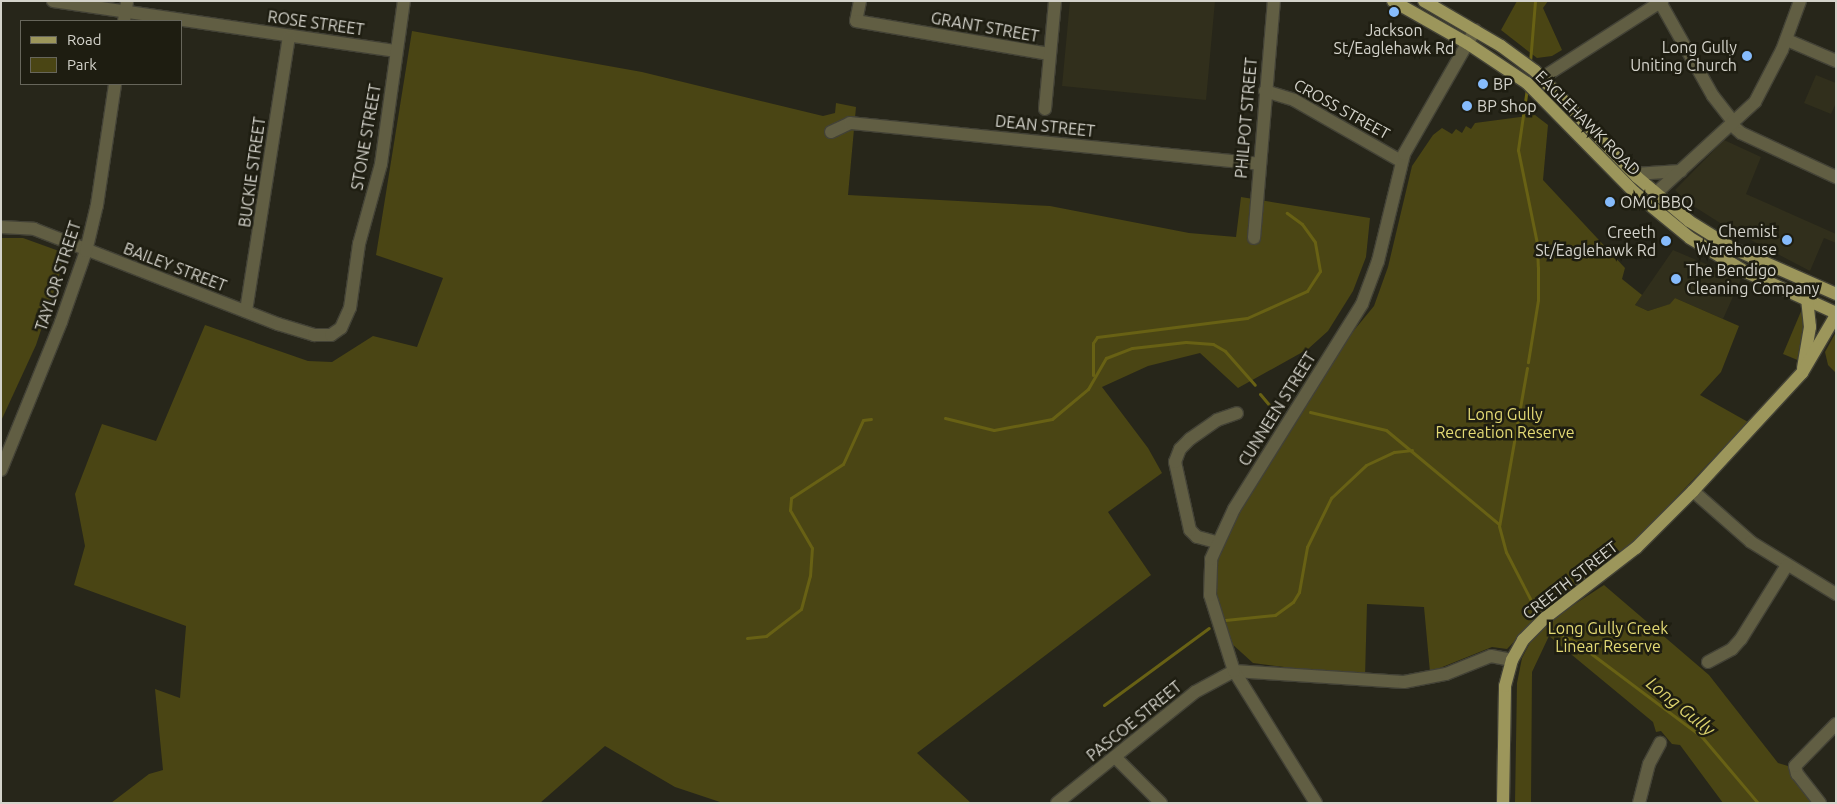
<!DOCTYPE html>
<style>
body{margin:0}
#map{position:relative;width:1837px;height:804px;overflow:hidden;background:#27261a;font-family:Ubuntu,sans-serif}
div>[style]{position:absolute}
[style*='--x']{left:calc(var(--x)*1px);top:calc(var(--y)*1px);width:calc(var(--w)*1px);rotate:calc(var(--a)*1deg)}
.built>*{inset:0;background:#312f1c}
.green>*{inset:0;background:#4a4514}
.stream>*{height:3px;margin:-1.5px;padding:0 1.5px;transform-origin:1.5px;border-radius:1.5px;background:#686114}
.roads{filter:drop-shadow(1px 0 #434236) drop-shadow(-1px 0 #434236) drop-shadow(0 1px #434236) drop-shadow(0 -1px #434236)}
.minor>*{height:12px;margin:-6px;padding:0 6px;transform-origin:6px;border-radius:6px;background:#615e43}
.major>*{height:12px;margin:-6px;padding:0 6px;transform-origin:6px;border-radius:6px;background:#9c965b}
.dots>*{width:14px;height:14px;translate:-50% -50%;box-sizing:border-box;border:2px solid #1e1d11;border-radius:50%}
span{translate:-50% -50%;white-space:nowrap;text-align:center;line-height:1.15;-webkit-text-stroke:5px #1e1d11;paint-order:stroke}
.street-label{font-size:16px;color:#d4d3cb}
.poi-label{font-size:16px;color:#d4d3cb}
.right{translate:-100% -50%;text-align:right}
.left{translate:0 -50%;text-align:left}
.park-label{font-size:16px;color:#e4da75}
.water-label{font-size:18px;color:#dbd16c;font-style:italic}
.frame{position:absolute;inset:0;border:2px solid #d4d3cb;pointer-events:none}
.legend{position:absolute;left:20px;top:20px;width:162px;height:65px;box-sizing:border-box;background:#1e1d11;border:1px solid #67665b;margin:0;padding:6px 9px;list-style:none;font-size:15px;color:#d4d3cb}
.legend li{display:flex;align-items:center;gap:10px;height:25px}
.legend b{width:25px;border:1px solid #67665b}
</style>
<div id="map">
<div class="built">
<i style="clip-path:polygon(1070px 1px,1215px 1px,1206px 100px,1062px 86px)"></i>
<i style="clip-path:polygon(1816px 75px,1836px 83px,1836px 103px,1831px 114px,1804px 103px)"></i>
<i style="clip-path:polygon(1724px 140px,1761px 157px,1746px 194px,1836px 234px,1836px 243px,1824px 238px,1810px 271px,1728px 228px,1687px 202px,1675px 190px)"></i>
<i style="clip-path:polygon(1673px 250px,1741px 279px,1723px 319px,1675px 298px,1671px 304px,1648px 311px,1635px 305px)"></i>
</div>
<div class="green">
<i style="clip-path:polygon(1517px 1px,1548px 1px,1543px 8px,1562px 50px,1552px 56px,1537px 58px,1501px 30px)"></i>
<i style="clip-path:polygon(412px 31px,642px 72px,823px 116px,835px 113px,836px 103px,856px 107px,848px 195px,1050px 206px,1189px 233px,1236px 237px,1241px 197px,1370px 218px,1366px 257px,1353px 291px,1328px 331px,1308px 349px,1238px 388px,1200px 353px,1148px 366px,1102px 387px,1148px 448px,1162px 473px,1108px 512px,1151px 575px,917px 753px,971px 803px,723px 803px,675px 787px,605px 746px,540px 803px,111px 803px,149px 774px,163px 770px,155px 689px,180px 698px,186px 626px,74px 585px,85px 546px,75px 494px,102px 424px,156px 441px,205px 325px,308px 361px,332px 362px,373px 336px,417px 347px,443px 278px,376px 255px)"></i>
<i style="clip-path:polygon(1535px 115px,1548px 125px,1543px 180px,1625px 268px,1622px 279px,1642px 295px,1635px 305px,1648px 311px,1670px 304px,1675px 298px,1739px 326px,1721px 372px,1700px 395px,1748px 422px,1631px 545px,1541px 614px,1507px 649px,1492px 647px,1430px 672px,1424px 607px,1367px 604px,1365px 677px,1253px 663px,1231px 643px,1214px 589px,1217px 557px,1239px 509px,1351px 334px,1374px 306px,1388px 267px,1412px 166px,1433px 135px,1442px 128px,1452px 134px,1456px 129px,1462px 133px,1466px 126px,1471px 129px,1475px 123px)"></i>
<i style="clip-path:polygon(1px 238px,23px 238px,59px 251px,64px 261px,36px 345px,1px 421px)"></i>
<i style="clip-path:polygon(1802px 309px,1805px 315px,1800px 361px,1783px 354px)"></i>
<i style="clip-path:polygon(1836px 332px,1836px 373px,1828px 365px,1825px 352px)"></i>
<i style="clip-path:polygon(1604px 585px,1709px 675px,1778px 763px,1788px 766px,1790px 773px,1813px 803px,1723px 803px,1680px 745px,1672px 744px,1661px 731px,1656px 732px,1653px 722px,1549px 636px,1532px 672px,1531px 803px,1515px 803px,1517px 683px,1522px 658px,1532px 639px,1552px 619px)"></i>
</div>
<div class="stream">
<i style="--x:1530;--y:62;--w:61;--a:-85.3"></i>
<i style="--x:1527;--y:88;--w:63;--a:98.3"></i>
<i style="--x:1518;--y:150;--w:95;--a:78.5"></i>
<i style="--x:1537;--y:243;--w:24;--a:88"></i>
<i style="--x:1538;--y:267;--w:33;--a:90"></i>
<i style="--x:1538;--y:300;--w:63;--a:99.2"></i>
<i style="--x:1527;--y:368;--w:160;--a:100"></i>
<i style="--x:1499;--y:526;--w:27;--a:75"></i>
<i style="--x:1506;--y:552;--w:70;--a:62.7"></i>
<i style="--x:1093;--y:375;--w:32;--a:-90"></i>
<i style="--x:1093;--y:343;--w:7;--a:-56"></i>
<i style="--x:1097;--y:337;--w:151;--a:-7.2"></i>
<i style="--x:1247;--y:318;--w:66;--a:-24.2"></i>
<i style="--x:1307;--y:291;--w:24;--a:-57"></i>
<i style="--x:1320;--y:271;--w:29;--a:-100"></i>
<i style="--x:1315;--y:242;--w:22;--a:-126"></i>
<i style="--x:1302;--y:224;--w:19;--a:-144"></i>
<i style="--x:1260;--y:394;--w:17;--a:50"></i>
<i style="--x:1271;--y:407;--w:9;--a:21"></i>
<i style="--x:1310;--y:412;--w:78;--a:13.3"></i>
<i style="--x:1386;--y:430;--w:147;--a:39.8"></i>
<i style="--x:945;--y:418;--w:50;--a:13.8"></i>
<i style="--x:994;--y:430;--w:59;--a:-10.7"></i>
<i style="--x:1052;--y:419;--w:47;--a:-39.8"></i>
<i style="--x:1088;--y:389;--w:36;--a:-60"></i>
<i style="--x:1106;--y:358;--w:28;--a:-21"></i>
<i style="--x:1132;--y:348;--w:54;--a:-6.3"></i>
<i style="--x:1186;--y:342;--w:27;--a:4"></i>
<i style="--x:1213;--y:344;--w:14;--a:30"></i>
<i style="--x:1225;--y:351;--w:45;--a:48.6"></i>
<i style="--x:1225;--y:620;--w:50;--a:-5.7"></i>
<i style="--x:1275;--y:615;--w:22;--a:-36"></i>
<i style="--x:1293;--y:602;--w:12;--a:-59"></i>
<i style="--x:1299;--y:592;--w:46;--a:-79.9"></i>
<i style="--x:1307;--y:547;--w:55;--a:-63.9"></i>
<i style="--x:1331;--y:498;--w:48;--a:-43.3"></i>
<i style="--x:1366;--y:465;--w:31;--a:-25"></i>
<i style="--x:1394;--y:452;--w:18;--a:-6"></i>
<i style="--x:1549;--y:628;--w:32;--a:28"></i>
<i style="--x:1577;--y:643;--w:156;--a:36.9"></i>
<i style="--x:1702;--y:737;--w:87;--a:49.7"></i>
<i style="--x:747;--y:638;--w:19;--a:-6"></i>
<i style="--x:766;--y:636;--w:44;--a:-37.6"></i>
<i style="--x:801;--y:609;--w:34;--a:-75"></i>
<i style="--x:810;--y:576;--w:28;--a:-86"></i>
<i style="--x:812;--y:548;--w:44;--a:-120.1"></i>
<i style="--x:790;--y:510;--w:12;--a:-85"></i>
<i style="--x:791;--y:498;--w:62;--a:-33.2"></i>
<i style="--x:843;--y:464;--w:48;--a:-65.6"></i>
<i style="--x:863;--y:420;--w:8;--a:-7"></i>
<i style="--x:1104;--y:705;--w:130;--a:-36.3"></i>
</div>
<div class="roads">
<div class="minor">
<i style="--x:53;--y:1;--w:347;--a:8.3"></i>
<i style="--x:860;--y:1;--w:20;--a:101"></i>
<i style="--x:856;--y:21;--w:196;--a:9.7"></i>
<i style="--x:1660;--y:2;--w:108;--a:60.6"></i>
<i style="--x:1713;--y:96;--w:34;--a:52"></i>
<i style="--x:124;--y:21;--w:20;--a:-81"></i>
<i style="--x:1787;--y:40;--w:53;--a:23.2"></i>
<i style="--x:1542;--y:78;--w:143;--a:-32.7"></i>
<i style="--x:1265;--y:91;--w:30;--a:17"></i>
<i style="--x:1294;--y:100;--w:123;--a:29.7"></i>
<i style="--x:1045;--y:109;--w:108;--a:-84.7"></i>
<i style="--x:1732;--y:125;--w:12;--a:42"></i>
<i style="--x:1741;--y:133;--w:105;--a:24.9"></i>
<i style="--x:831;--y:132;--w:21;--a:-25"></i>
<i style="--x:850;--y:123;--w:410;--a:5.7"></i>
<i style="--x:1634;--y:174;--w:47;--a:-3.7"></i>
<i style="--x:1655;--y:194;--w:136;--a:-42.6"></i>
<i style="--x:1755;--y:102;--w:59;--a:-62.6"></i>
<i style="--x:1782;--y:50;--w:52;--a:-69.8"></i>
<i style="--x:1;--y:227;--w:33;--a:3"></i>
<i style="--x:34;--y:229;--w:262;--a:21.3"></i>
<i style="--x:278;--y:324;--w:38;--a:17"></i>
<i style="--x:314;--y:335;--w:17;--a:0"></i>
<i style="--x:331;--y:335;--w:12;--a:-35"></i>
<i style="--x:341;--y:328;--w:22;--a:-66"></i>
<i style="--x:350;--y:308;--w:65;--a:-82"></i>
<i style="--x:359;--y:244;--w:83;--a:-74.6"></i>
<i style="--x:381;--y:164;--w:165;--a:-82"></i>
<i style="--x:1254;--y:238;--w:238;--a:-85.2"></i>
<i style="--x:246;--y:311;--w:277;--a:-81.1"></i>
<i style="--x:1;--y:470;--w:160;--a:-67.9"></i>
<i style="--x:61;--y:322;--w:75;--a:-70.6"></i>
<i style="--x:86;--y:251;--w:47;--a:-76.6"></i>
<i style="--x:97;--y:205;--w:122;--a:-81.5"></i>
<i style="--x:1693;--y:491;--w:77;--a:41.3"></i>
<i style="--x:1751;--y:542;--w:100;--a:31.5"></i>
<i style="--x:1216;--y:542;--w:20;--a:-165"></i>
<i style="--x:1197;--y:537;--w:10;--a:-135"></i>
<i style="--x:1190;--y:530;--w:70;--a:-102.4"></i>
<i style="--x:1175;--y:462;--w:14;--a:-69"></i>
<i style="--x:1180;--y:449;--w:14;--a:-45"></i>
<i style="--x:1190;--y:439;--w:33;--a:-35"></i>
<i style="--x:1217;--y:420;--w:21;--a:-19"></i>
<i style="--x:1708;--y:662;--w:27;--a:-28"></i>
<i style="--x:1732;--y:649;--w:13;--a:-48"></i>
<i style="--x:1741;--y:639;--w:87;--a:-58.1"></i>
<i style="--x:1115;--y:757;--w:65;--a:45"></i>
<i style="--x:1057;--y:803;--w:177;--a:-38.8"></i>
<i style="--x:1195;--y:692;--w:44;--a:-28.3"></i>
<i style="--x:1234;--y:671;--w:170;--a:3.7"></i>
<i style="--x:1404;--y:682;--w:43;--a:-10.8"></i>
<i style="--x:1446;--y:674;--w:48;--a:-21.8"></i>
<i style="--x:1491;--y:656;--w:21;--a:11"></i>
<i style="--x:1316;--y:803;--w:155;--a:-121.8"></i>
<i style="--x:1234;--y:671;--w:80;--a:-107.5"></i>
<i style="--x:1210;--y:595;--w:36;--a:-88"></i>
<i style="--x:1211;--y:559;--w:55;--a:-65.3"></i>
<i style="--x:1234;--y:509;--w:242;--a:-58"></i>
<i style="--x:1362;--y:304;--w:46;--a:-69.6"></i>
<i style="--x:1378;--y:261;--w:110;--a:-76.3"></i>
<i style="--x:1404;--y:154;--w:143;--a:-60.2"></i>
<i style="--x:1639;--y:803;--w:40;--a:-75.6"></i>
<i style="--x:1649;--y:764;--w:24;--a:-62"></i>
<i style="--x:1820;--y:803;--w:37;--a:-128"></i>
<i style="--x:1797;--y:774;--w:8;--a:-104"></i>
<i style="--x:1795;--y:766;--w:59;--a:-45.7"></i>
</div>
<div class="major">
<i style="--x:1393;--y:1;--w:85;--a:29.6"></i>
<i style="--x:1467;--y:43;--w:72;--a:33.7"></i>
<i style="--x:1527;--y:83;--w:153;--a:45.5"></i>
<i style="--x:1634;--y:192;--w:72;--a:39.4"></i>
<i style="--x:1690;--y:238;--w:66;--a:31.3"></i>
<i style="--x:1746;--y:272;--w:99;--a:24.5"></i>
<i style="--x:1424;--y:1;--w:89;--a:30.3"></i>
<i style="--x:1501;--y:46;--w:42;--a:36.3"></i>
<i style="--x:1535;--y:71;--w:147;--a:46.1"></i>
<i style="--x:1637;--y:177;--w:68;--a:40.2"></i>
<i style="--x:1689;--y:221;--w:53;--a:31.9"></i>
<i style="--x:1734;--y:249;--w:111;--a:23.8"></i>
<i style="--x:1803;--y:368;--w:42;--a:-80.3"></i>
<i style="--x:1810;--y:327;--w:27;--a:-96"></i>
<i style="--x:1503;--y:803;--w:117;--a:-89"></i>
<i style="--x:1505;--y:686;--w:27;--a:-75"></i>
<i style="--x:1512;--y:660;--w:23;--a:-61"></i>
<i style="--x:1523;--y:640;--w:31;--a:-45"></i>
<i style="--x:1545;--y:618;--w:115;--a:-37.6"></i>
<i style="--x:1636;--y:548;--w:81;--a:-45"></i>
<i style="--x:1693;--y:491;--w:161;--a:-47.3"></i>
<i style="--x:1802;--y:373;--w:67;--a:-59.6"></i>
</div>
</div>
<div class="dots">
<i style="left:1394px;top:12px;background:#86bbfb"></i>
<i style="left:1747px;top:56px;background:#86bbfb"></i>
<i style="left:1483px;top:84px;background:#86bbfb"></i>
<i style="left:1467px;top:106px;background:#86bbfb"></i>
<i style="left:1610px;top:202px;background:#86bbfb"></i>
<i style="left:1787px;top:240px;background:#86bbfb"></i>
<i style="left:1666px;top:241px;background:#86bbfb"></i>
<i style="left:1676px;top:279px;background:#86bbfb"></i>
</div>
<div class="street-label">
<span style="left:316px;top:23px;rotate:8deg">ROSE STREET</span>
<span style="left:985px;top:27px;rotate:10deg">GRANT STREET</span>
<span style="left:1342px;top:109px;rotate:29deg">CROSS STREET</span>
<span style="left:1246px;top:118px;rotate:-85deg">PHILPOT STREET</span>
<span style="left:1588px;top:123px;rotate:45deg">EAGLEHAWK ROAD</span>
<span style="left:1045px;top:126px;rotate:6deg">DEAN STREET</span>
<span style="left:366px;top:137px;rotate:-80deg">STONE STREET</span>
<span style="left:252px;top:172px;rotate:-82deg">BUCKIE STREET</span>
<span style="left:175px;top:267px;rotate:21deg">BAILEY STREET</span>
<span style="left:58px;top:276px;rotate:-72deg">TAYLOR STREET</span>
<span style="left:1277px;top:409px;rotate:-58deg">CUNNEEN STREET</span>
<span style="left:1570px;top:580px;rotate:-38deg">CREETH STREET</span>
<span style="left:1134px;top:721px;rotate:-39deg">PASCOE STREET</span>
</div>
<div class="poi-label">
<span style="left:1394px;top:39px">Jackson<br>St/Eaglehawk Rd</span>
<span class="right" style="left:1737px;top:56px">Long Gully<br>Uniting Church</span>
<span class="left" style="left:1493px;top:84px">BP</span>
<span class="left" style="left:1477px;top:106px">BP Shop</span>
<span class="left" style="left:1620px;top:202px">OMG BBQ</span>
<span class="right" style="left:1777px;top:240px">Chemist<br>Warehouse</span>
<span class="right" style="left:1656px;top:241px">Creeth<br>St/Eaglehawk Rd</span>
<span class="left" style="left:1686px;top:279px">The Bendigo<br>Cleaning Company</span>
</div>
<div class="park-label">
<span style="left:1505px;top:423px">Long Gully<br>Recreation Reserve</span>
<span style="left:1608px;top:637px">Long Gully Creek<br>Linear Reserve</span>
</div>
<div class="water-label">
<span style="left:1681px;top:706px;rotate:39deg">Long Gully</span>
</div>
<div class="frame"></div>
<ul class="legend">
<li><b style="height:6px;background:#9c965b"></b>Road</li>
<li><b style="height:14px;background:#4a4514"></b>Park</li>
</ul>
</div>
